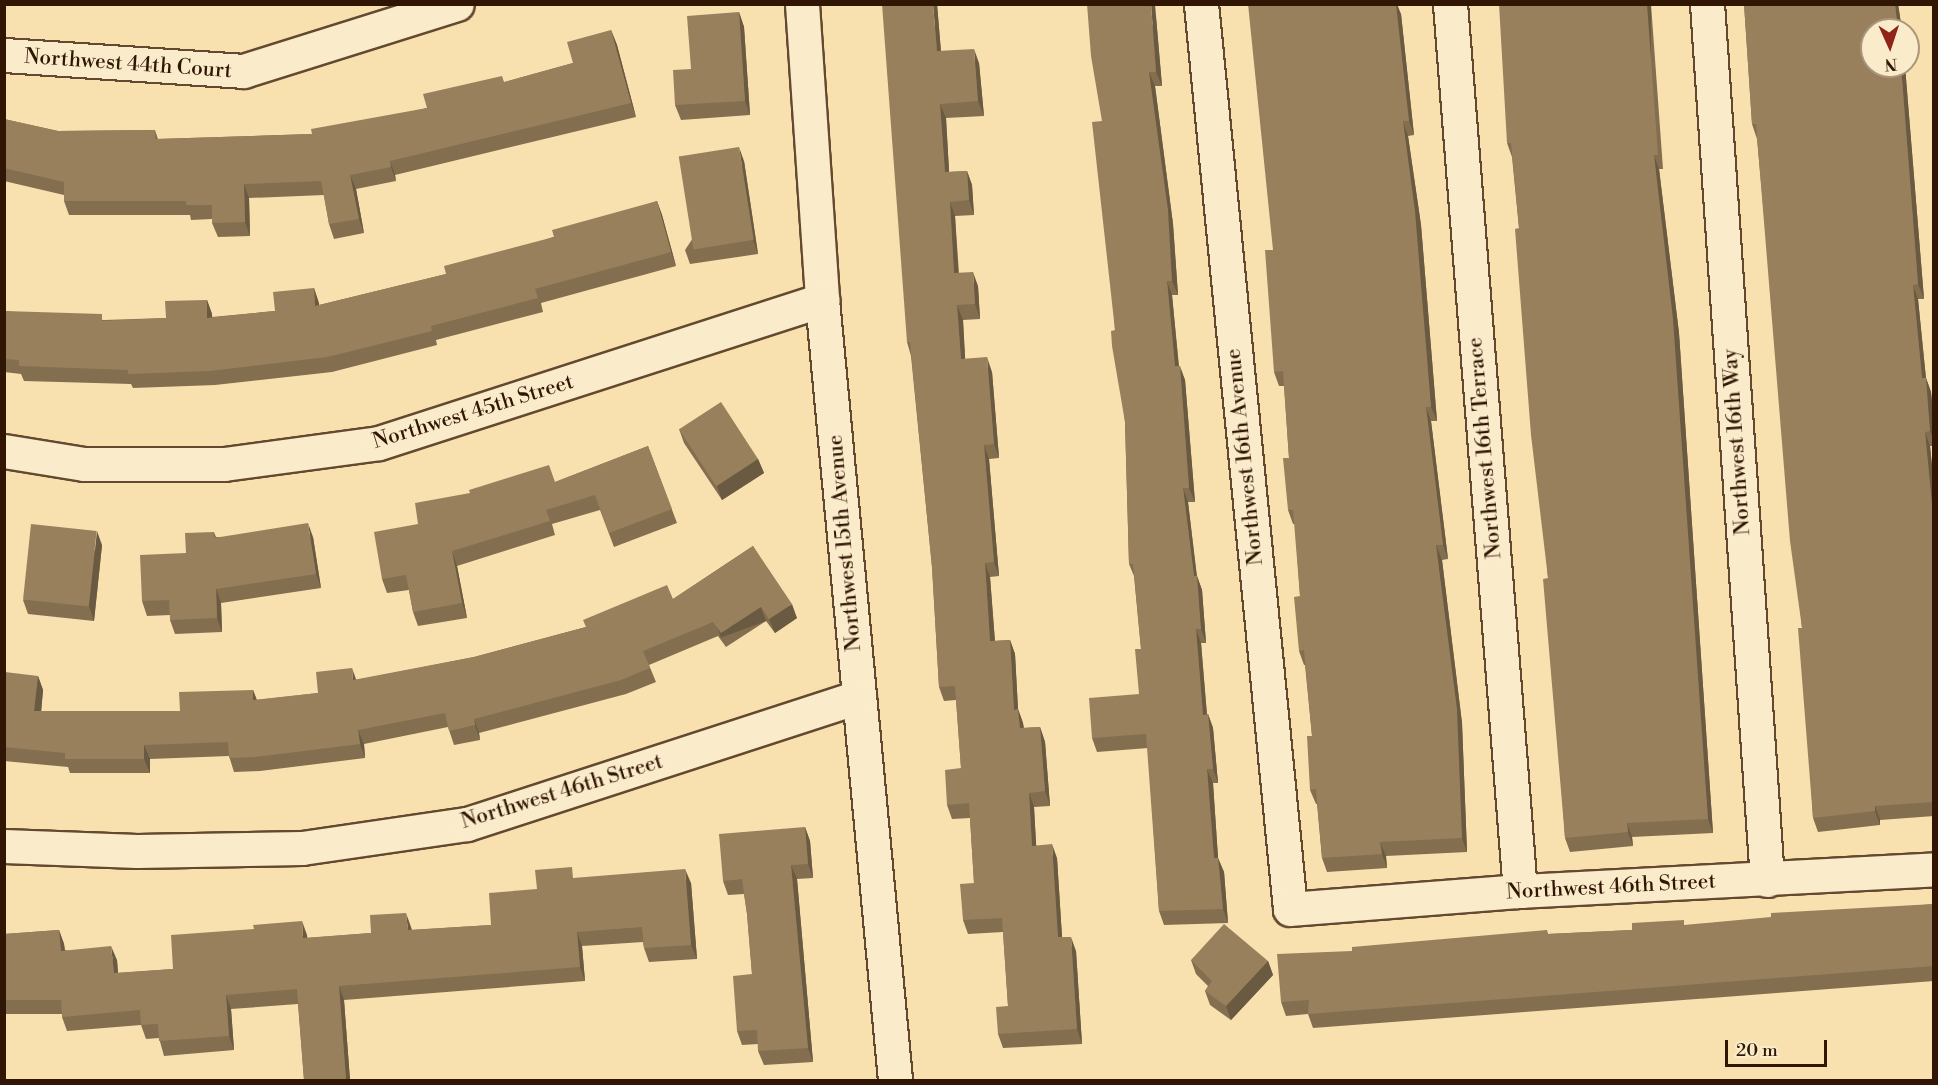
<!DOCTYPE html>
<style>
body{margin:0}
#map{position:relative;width:1938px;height:1085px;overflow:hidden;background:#f8e1af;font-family:"Libre Bodoni",serif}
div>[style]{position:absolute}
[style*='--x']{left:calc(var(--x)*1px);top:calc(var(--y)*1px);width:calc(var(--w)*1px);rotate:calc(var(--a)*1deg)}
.roads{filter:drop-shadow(2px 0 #63492f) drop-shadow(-2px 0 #63492f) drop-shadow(0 2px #63492f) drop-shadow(0 -2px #63492f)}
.street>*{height:33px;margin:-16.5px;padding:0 16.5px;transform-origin:16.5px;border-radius:16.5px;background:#faeccb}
.wall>*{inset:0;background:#836e50}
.shaded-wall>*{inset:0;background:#6a5a41;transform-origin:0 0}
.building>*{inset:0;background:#98805d;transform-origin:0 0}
span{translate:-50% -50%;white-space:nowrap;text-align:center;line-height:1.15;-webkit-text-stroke:5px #faeccb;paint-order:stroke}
.street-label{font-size:21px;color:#311604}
.frame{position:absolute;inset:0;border:6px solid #311604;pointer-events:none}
.north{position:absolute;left:1860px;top:18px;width:60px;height:60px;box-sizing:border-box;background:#faeccb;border:2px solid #aa967b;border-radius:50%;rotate:177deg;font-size:16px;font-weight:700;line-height:24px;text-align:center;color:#311604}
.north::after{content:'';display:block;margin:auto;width:21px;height:27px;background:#8f2418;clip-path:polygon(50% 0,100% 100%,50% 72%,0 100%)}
.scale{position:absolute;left:1725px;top:1040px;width:102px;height:27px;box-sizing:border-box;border:3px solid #311604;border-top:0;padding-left:8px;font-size:18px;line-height:21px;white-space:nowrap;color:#311604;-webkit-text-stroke:4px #faeccb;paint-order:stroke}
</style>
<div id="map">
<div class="roads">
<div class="street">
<i style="--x:802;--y:4;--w:297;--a:86.1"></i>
<i style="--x:822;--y:300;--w:783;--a:84.65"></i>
<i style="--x:1201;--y:4;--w:909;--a:84.38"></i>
<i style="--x:1290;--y:909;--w:231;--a:-4.5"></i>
<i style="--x:1520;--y:891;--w:415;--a:-3"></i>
<i style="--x:1450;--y:4;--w:890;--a:85.49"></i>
<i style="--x:1707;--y:4;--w:878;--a:86.08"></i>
<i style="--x:4;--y:55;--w:240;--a:3.8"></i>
<i style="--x:243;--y:71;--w:224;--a:-17.4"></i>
<i style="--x:4;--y:451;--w:81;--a:9.2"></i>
<i style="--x:84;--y:464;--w:140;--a:0"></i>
<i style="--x:224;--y:464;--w:156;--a:-7.7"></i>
<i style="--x:379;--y:443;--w:466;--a:-17.9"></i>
<i style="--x:4;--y:846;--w:133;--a:2.2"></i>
<i style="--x:137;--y:851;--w:165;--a:-1"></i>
<i style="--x:302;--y:848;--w:167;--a:-8.3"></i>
<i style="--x:467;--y:824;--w:412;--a:-18"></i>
</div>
</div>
<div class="wall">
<i style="clip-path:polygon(937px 4px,941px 51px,979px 63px,984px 116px,946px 118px,949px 172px,967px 171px,972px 185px,974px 215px,955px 216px,959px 273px,978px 286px,980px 319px,963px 320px,965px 359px,992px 372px,999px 458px,989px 459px,999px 576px,990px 577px,995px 641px,1010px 640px,1015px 654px,1018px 709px,1023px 723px,1024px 728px,1040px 727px,1045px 742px,1050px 806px,1034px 807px,1036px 845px,1057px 858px,1062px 937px,1076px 951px,1082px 1044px,1003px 1048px,998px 1034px,1008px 1006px,1003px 932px,968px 934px,963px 920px,974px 883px,970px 818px,952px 819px,947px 805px,961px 768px,956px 700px,944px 701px,939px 687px,932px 567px,911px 356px,907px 342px)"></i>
<i style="clip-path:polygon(1651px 4px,1663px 169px,1659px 169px,1679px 333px,1713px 833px,1632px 837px,1633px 846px,1570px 852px,1565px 838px,1548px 578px,1519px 228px,1512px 157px,1507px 143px)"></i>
<i style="clip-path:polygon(1744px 4px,1898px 4px,1902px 30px,1924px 299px,1918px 299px,1926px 378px,1931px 392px,1934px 423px,1934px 446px,1930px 446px,1934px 486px,1934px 816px,1880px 820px,1880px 825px,1818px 832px,1813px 818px,1802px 628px,1757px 139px,1752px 124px)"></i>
<i style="clip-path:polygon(739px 12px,744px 27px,750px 115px,681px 120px,675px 105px,691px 69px)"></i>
<i style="clip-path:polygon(1401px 14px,1414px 135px,1408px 136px,1421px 225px,1437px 421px,1431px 421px,1448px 559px,1442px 560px,1462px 723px,1467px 852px,1386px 856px,1387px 868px,1327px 872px,1322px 858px,1317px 804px,1316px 804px,1310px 790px,1312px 736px,1305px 665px,1304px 665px,1299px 651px,1300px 596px,1295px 524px,1293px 524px,1288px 510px,1289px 458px,1284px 386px,1279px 386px,1274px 372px,1273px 250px)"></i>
<i style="clip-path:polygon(1156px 18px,1162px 86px,1155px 86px,1173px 224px,1178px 295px,1172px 295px,1179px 366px,1185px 380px,1195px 502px,1188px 502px,1197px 576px,1202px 590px,1206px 643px,1201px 643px,1207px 714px,1208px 714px,1213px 728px,1218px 783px,1213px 783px,1218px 858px,1224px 872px,1228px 923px,1164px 925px,1159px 911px,1148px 748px,1097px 752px,1092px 738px,1139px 694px,1141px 649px,1134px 576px,1129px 564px,1125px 422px,1115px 330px,1102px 121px)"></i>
<i style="clip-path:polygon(611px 30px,617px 45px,636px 117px,395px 175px,396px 181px,356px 189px,364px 233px,334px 239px,329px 224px,324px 195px,249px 198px,250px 236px,218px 237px,212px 223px,212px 219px,191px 220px,190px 215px,69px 215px,64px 201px,64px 195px,4px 181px,4px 119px,58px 131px,155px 130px,158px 139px,312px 134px,427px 108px,505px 82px,573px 63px)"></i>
<i style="clip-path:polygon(744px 161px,758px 254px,690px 264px,685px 250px)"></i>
<i style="clip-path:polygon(657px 201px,662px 215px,676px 266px,541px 303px,543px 312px,436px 340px,437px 345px,332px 372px,215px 385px,133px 388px,131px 384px,24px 381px,21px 374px,4px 372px,4px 311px,104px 320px,166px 318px,207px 300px,212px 314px,212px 317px,275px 311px,314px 288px,319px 305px,446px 274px)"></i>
<i style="clip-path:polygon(679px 429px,758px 459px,764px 473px,722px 500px,684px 443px)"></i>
<i style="clip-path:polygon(648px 446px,677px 523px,614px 547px,600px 510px,552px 524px,555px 535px,457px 566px,467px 618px,418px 626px,413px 612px,409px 590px,387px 593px,382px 579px,418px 524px,555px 482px)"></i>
<i style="clip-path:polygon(214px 532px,216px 537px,313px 537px,321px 588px,221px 603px,222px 632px,175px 634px,170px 620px,170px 615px,147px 616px,142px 601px,186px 553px)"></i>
<i style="clip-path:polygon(102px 545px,94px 621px,28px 614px,23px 600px)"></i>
<i style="clip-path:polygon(753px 546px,797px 618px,775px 633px,766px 621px,726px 647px,718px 636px,649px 665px,656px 682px,626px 694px,479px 733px,480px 740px,454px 745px,448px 727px,364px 744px,365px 758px,260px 771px,234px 772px,229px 756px,150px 759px,150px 773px,70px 773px,68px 767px,4px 761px,4px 676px,38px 676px,43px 690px,41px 711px,180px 711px,253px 690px,257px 700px,318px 693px,357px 680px,474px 657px,586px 627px,673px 599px)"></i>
<i style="clip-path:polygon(805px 827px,810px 841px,813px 878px,797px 879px,813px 1062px,764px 1065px,758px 1051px,758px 1044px,742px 1045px,737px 1031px,752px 974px,747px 914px,744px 894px,728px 895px,723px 881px)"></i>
<i style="clip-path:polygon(576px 878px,691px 883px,697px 959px,649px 962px,644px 948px,643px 942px,582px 946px,585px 981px,344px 1000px,350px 1080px,304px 1080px,298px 1004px,231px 1009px,234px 1050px,164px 1056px,159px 1038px,146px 1039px,141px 1025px,67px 1031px,62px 1017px,62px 1014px,4px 1014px,4px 934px,59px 930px,64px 944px,65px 950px,117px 960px,118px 973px,173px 969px,307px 935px,307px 938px,371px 933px,411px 927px,412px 930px,491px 925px,537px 889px)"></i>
<i style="clip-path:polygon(1934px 904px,1934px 981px,1313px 1028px,1308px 1014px,1286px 1016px,1281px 1002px,1547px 930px,1548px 934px,1632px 930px)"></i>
<i style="clip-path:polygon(1191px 960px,1268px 961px,1273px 975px,1231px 1020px,1210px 1005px,1205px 991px,1208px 986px,1196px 974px)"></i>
</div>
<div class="shaded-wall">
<i style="clip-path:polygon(933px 4px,937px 4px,942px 65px,937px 51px)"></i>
<i style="clip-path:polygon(1151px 4px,1155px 4px,1162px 86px,1156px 72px)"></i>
<i style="clip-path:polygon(1394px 4px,1397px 4px,1401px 14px,1414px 135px,1409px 121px)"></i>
<i style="left:1647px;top:4px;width:4px;height:151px"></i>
<i style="clip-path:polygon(1895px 4px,1898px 4px,1902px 30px,1898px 30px)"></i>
<i style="clip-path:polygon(739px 12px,744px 27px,750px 115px,745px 101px)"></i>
<i style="clip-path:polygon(611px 30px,617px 45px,636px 117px,631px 103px)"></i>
<i style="clip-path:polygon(974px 49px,979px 63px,984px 116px,978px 101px)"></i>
<i style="clip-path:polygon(1901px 66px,1905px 66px,1924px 299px,1918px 284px)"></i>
<i style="clip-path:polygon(1149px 72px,1155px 86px,1173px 224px,1178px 295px,1172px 281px)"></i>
<i style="clip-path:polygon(940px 104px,946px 118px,950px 187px,945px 172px)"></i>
<i style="clip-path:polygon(1403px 121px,1408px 136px,1421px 225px,1437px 421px,1431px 407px)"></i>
<i style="clip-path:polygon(739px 147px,744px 161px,758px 254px,753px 240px)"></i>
<i style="clip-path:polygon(1654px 155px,1659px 169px,1679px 333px,1713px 833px,1708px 819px)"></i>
<i style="clip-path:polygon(390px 161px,395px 175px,396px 181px,391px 167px)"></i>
<i style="clip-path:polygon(967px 171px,972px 185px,974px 215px,969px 200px)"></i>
<i style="clip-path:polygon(350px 175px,356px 189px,364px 233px,359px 219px)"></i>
<i style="clip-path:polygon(244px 184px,249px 198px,250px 236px,245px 222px)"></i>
<i style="clip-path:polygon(657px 201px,662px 215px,676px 266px,671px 252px)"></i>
<i style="clip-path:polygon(950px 202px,955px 216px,959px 287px,954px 273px)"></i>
<i style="clip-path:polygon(973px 272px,978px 286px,980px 319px,975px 304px)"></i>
<i style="clip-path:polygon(1167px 281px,1172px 295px,1180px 380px,1175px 366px)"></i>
<i style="clip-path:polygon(1913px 285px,1918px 299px,1926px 379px,1926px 378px,1931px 392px,1934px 423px,1934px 441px,1930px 431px,1922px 378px)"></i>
<i style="clip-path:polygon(314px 288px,319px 303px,320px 321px,315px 306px)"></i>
<i style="clip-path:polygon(207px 300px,212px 314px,213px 332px,207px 318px)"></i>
<i style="clip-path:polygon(957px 305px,963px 320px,966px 374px,961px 359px)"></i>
<i style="clip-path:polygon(987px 357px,992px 372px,999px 458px,994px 444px)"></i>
<i style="clip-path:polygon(1180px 366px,1185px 380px,1195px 502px,1189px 488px)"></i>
<i style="clip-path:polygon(1426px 407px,1431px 421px,1448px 559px,1443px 545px)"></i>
<i style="clip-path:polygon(1925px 432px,1930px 446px,1934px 486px,1934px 526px)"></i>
<i style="clip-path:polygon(984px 445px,989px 459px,999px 576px,994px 562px)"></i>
<i style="clip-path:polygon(758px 459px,764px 473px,722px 500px,717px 486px)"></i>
<i style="clip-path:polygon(1183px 488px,1188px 502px,1197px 579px,1197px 576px,1202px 590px,1206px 643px,1201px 629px,1194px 576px)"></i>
<i style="clip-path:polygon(308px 523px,313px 537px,321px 588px,316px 574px)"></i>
<i style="clip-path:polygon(97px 531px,102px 545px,94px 621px,89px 606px)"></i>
<i style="clip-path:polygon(1436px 545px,1442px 560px,1462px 723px,1467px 852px,1462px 838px)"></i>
<i style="clip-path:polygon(452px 551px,457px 566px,467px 618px,462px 603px)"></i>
<i style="clip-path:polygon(985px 563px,990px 577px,996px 656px,990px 641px)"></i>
<i style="clip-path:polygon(216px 589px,221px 603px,222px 632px,217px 618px)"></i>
<i style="clip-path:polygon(792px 604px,797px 618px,775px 633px,769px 619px)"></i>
<i style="left:761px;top:607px;width:15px;height:48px;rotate:70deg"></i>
<i style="clip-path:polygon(1196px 629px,1201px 643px,1208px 729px,1203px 715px)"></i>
<i style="clip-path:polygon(1010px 640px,1015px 654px,1018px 709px,1023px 723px,1025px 743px,1014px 710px)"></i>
<i style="clip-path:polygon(352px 668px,357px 682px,353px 680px)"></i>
<i style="clip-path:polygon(38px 676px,43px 690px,40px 726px,34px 711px)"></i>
<i style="clip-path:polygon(253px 690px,258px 704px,253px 700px)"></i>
<i style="clip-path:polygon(1208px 714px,1213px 728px,1218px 783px,1213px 769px)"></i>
<i style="clip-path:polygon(474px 719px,479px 733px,480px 740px,475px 725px)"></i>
<i style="clip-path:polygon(1040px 727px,1045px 742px,1050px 806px,1045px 791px)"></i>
<i style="clip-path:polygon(358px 730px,364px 744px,365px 758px,360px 744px)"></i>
<i style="clip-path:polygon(144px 745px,150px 759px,150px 773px,144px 759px)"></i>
<i style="clip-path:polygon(1207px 769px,1213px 783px,1219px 872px,1214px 858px)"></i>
<i style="clip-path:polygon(1029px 793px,1034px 807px,1037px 860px,1032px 846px)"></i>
<i style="clip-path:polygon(1875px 806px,1880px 820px,1880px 825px,1875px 811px)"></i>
<i style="clip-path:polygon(1627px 823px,1632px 837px,1633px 846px,1628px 832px)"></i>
<i style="clip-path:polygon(805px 827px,810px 841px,813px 878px,808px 864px)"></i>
<i style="clip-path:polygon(1380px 842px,1386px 856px,1387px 868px,1382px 854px)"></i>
<i style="clip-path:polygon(1052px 844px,1057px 858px,1063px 952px,1058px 937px)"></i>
<i style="clip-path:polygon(1218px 858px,1224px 872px,1228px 923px,1223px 909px)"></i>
<i style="clip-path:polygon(791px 865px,797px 879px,813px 1062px,808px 1048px)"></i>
<i style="clip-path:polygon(685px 869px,691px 883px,697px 959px,691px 945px)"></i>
<i style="clip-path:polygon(406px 913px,411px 927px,413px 944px,408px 930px)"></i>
<i style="clip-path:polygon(302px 921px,307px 935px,309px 952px,303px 938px)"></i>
<i style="clip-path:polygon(59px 930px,64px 944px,66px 965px,61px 951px)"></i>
<i style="clip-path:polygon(577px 932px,582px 946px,585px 981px,580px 967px)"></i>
<i style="clip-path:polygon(1071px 937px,1076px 951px,1082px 1044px,1077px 1029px)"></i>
<i style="clip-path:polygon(111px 946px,117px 960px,119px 987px,114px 973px)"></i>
<i style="clip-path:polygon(1268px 961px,1273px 975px,1231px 1020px,1226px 1006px)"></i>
<i style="clip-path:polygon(339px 986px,344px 1000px,350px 1080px,346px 1080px,346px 1079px)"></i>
<i style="clip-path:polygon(226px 995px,231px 1009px,234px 1050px,229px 1036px)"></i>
</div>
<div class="building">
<i style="clip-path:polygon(882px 4px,933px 4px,937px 51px,974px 49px,978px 101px,940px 104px,945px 172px,967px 171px,969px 200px,950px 202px,954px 273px,973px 272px,975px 304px,957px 305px,961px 359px,987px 357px,994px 444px,984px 445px,994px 562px,985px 563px,990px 641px,1010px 640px,1014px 710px,1018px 709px,1020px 728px,1040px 727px,1045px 791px,1029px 793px,1032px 846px,1052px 844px,1058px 937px,1071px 937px,1077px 1029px,998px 1034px,996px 1007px,1008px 1006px,1002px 918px,963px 920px,960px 884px,974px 883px,969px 803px,947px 805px,945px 770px,961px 768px,955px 686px,939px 687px,932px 567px,910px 342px,907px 342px)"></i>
<i style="clip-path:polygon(1087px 4px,1151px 4px,1156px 72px,1149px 72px,1168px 210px,1172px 281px,1167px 281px,1175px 366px,1180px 366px,1189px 488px,1183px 488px,1194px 576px,1197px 576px,1201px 629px,1196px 629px,1203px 715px,1208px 714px,1213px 769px,1207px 769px,1214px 858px,1218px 858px,1223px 909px,1159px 911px,1146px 734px,1092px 738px,1089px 698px,1139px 694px,1135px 649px,1141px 649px,1133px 564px,1129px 564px,1125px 422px,1112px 346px,1111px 331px,1115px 330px,1092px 122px,1102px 121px,1091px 56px)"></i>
<i style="clip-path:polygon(1248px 4px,1396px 4px,1409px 121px,1403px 121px,1415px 211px,1431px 407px,1426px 407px,1443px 545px,1436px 545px,1457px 709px,1462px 838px,1380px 842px,1382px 854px,1322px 858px,1316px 789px,1310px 790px,1307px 736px,1312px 736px,1304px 650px,1299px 651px,1294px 597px,1300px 596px,1293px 510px,1288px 510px,1283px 458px,1289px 458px,1283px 371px,1274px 372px,1265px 250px,1273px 250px)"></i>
<i style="clip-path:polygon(1499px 4px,1647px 4px,1658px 155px,1654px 155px,1673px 319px,1708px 819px,1627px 823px,1628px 832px,1565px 838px,1543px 579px,1548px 578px,1531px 435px,1515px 229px,1519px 228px,1511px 143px,1507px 143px)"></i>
<i style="clip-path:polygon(1744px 4px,1895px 4px,1898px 30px,1872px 30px,1872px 66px,1901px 66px,1918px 284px,1913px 285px,1922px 378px,1926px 378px,1930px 431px,1925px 432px,1934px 525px,1934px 802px,1875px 806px,1875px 811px,1813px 818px,1798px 628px,1802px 628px,1790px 541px,1756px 124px,1752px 124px)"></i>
<i style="clip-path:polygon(739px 12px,745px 101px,675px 105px,673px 70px,691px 69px,687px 16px)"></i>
<i style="clip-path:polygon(611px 30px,631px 103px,390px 161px,391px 167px,350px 175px,359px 219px,329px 224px,321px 181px,244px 184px,245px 222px,212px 223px,212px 205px,186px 205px,186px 201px,64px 201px,64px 182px,4px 168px,4px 119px,58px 131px,155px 130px,155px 139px,312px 134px,311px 129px,427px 108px,423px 94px,502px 76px,504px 82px,573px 63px,567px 42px)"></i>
<i style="left:739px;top:147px;width:94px;height:61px;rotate:81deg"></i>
<i style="clip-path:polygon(657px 201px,671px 252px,535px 289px,538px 298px,431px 326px,432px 331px,327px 357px,210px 371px,128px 374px,128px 370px,19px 366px,19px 360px,4px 359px,4px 311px,102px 314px,102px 321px,166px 318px,165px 301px,207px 300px,207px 318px,275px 311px,273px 292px,314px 288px,315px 306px,446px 274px,444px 266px,554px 237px,552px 230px)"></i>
<i style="left:721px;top:402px;width:68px;height:50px;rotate:57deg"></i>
<i style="clip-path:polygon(648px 446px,672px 509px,609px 533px,595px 495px,546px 510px,550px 521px,452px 551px,462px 603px,413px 612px,406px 575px,382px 579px,374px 532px,418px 524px,415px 503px,470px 493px,469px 490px,549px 465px,555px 482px)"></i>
<i style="clip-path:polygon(308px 523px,316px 574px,216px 589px,217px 618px,170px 620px,169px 600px,142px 601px,140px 555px,186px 553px,185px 533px,214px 532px,214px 538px)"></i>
<i style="left:31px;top:524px;width:66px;height:76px;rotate:6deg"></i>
<i style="clip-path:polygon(753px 546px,792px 604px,769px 619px,761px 607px,721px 633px,713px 622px,643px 651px,650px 668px,621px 680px,474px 719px,475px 725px,449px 731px,445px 713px,358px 730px,360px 744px,255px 757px,229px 758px,228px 742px,144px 745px,144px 759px,65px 759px,65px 753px,4px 747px,5px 672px,38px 676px,34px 711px,180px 711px,179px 692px,253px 690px,253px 700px,318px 693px,316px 672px,352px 668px,353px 680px,474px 657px,586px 627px,583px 620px,667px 585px,673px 599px)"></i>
<i style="clip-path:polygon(805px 827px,808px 864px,791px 865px,808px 1048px,758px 1051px,757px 1030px,737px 1031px,733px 976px,752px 974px,747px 914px,742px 879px,723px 881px,719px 834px)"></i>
<i style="clip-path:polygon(572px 867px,573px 878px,685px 869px,691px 945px,644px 948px,642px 927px,577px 932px,580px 967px,339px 986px,346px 1079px,326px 1080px,304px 1080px,297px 989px,226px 995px,229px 1036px,159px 1041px,158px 1024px,141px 1025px,140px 1010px,62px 1017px,61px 1000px,4px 1000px,4px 934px,59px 930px,61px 951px,111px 946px,114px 973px,173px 969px,171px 935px,254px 929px,253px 925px,302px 921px,303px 938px,371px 933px,370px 915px,406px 913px,408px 930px,491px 925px,489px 893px,537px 889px,535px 870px)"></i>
<i style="clip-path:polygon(1934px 904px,1934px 966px,1308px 1014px,1309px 1000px,1281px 1002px,1277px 954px,1352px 951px,1352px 947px,1547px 930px,1547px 934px,1632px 930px,1632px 923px,1684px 920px,1684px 925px,1771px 917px,1771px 913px)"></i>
<i style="clip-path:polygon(1224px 924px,1268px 961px,1226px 1006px,1205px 991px,1212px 981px,1191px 960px)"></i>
</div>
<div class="street-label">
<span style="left:128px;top:64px;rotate:4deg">Northwest 44th Court</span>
<span style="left:473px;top:412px;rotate:-17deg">Northwest 45th Street</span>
<span style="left:1737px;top:442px;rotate:-94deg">Northwest 16th Way</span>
<span style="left:1485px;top:448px;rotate:-95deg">Northwest 16th Terrace</span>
<span style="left:1245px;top:457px;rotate:-96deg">Northwest 16th Avenue</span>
<span style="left:845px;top:543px;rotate:-95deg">Northwest 15th Avenue</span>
<span style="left:562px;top:792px;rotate:-17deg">Northwest 46th Street</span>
<span style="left:1611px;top:887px;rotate:-3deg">Northwest 46th Street</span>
</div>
<div class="frame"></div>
<div class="north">N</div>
<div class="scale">20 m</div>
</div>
